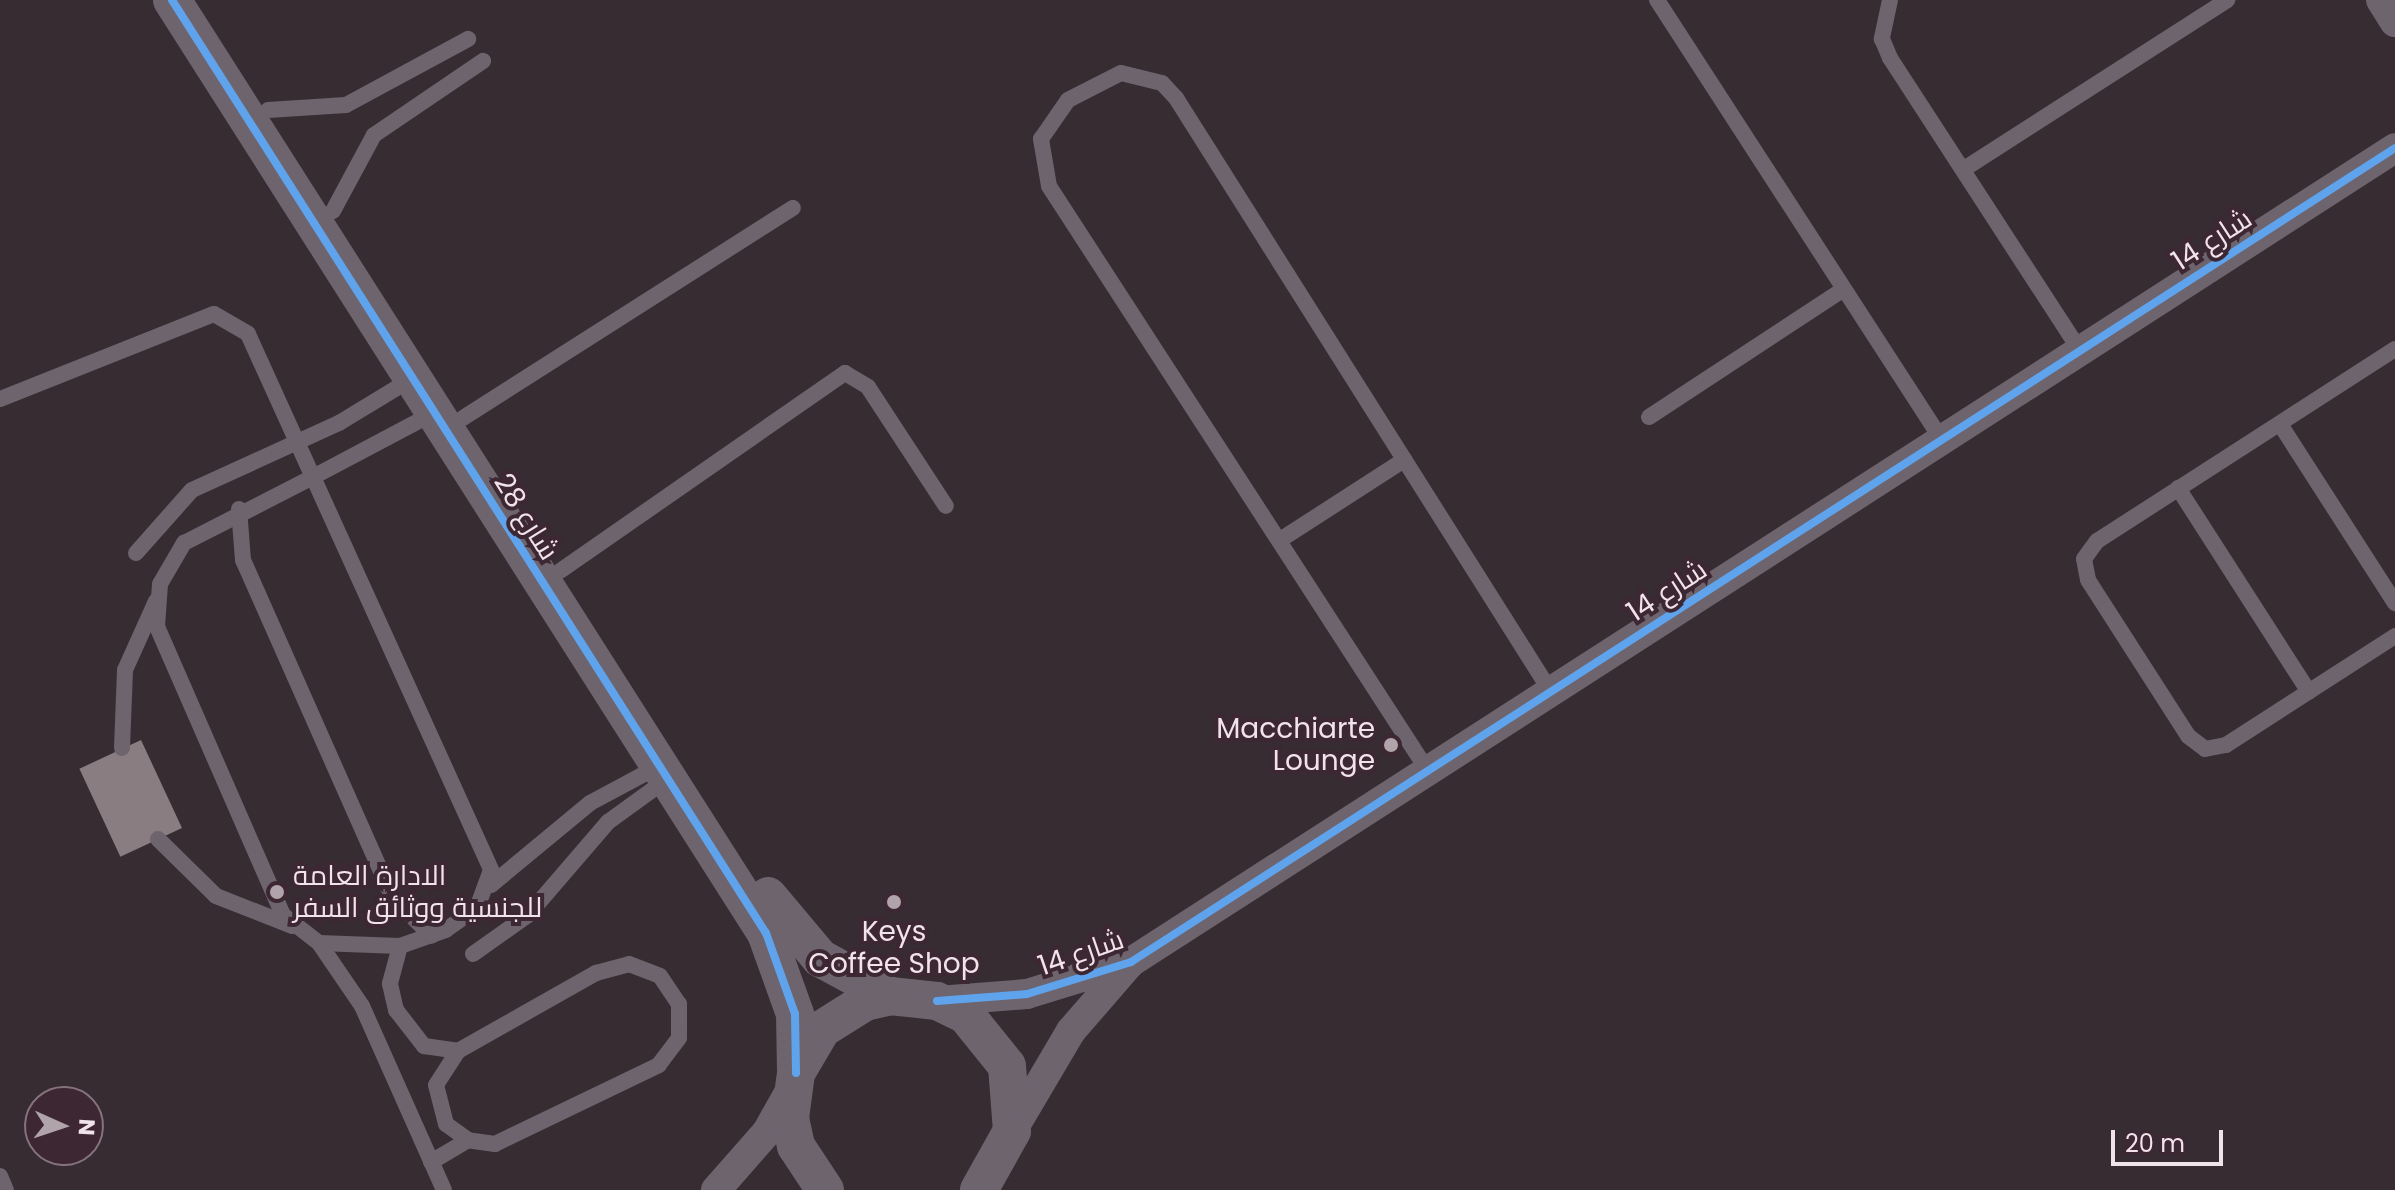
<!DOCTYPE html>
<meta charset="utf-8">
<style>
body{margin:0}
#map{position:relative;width:2395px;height:1190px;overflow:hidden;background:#372c32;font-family:Poppins,Cairo,sans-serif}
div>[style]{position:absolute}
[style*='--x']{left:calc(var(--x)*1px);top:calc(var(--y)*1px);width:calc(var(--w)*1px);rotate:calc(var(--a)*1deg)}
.building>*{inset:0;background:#8a7d81;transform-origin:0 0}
.service>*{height:16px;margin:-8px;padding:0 8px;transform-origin:8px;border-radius:8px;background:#6d646e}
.minor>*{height:30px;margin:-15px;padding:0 15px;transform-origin:15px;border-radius:15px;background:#6d646e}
.tertiary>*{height:38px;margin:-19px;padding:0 19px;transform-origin:19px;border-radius:19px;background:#6d646e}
.cycleway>*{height:8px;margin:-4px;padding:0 4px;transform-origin:4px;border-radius:4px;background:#60a3ed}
.dots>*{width:22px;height:22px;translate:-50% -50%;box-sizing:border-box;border:4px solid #3c2732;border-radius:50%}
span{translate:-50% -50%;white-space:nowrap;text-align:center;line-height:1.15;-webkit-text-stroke:8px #3c2732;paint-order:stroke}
.street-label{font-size:28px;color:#f1e3ea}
.poi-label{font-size:28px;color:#f1e3ea}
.right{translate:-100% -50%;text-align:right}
.left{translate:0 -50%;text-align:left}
.north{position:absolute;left:24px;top:1086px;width:80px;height:80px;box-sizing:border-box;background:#3c2732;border:2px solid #84727c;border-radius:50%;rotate:93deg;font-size:22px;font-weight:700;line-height:32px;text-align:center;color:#f1e3ea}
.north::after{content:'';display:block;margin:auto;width:28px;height:36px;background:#b0a3aa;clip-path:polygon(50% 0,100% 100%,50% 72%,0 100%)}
.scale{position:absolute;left:2111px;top:1130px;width:112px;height:36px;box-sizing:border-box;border:4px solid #f1e3ea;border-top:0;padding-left:10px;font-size:24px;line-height:28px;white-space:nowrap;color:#f1e3ea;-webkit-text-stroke:6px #3c2732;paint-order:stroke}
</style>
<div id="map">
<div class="building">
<i style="left:141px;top:740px;width:97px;height:68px;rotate:65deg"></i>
</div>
<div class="service">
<i style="--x:1657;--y:0;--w:524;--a:57.07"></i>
<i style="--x:1890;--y:0;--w:40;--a:102"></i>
<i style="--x:1882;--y:39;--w:21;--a:67"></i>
<i style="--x:1890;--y:58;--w:349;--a:57"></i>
<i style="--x:268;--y:110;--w:78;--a:-3.7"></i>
<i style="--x:346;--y:105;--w:139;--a:-28.4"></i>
<i style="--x:1964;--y:169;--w:313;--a:-32.7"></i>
<i style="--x:333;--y:211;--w:86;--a:-61.7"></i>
<i style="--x:374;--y:135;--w:132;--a:-34.2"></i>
<i style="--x:2395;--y:349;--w:354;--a:147.2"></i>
<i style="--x:2097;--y:541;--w:22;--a:126"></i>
<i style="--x:2084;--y:559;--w:21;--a:79"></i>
<i style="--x:2088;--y:580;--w:185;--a:57.3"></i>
<i style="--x:2188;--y:736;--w:21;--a:37"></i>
<i style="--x:2205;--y:749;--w:21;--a:-11"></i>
<i style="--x:2226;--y:745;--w:201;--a:-32.8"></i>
<i style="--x:0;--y:399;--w:230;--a:-21.7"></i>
<i style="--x:214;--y:314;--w:39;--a:30"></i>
<i style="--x:248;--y:334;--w:157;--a:65.6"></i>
<i style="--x:313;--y:477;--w:137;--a:-27.9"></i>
<i style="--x:1649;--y:417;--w:233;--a:-33.3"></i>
<i style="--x:463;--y:418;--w:391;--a:-32.5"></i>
<i style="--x:2280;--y:424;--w:213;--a:57.3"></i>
<i style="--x:313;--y:477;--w:431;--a:65.6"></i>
<i style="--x:491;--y:870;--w:40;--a:110.2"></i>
<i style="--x:477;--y:908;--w:38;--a:145"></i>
<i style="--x:446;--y:930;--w:49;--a:160.8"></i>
<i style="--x:400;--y:946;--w:81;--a:-177.9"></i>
<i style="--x:319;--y:943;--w:46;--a:-142.1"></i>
<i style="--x:283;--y:915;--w:314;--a:-113.6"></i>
<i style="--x:157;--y:627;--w:43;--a:-86"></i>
<i style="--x:160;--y:584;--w:48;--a:-59.7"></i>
<i style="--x:184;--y:543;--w:145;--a:-27.1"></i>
<i style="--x:2178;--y:488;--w:242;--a:57.3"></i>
<i style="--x:239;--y:509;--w:51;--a:85.5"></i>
<i style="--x:243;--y:560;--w:370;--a:66.1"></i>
<i style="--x:393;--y:898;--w:54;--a:44.3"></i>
<i style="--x:1280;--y:540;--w:148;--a:-32.8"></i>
<i style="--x:136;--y:553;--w:84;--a:-48.4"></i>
<i style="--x:192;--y:490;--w:162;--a:-24.5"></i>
<i style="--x:339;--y:423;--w:87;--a:-31.3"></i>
<i style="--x:560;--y:571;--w:347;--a:-34.8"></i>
<i style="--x:845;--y:373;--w:27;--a:31"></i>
<i style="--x:868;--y:387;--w:142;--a:56.8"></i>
<i style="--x:122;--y:748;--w:78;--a:-87.8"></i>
<i style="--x:125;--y:670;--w:76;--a:-65.8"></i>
<i style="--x:1428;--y:771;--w:697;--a:-122.94"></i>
<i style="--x:1049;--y:186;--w:48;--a:-99.7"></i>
<i style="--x:1041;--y:139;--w:47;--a:-55.3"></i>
<i style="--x:1068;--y:100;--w:59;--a:-27"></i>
<i style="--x:1121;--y:73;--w:42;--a:13.7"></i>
<i style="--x:1162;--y:83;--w:21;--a:47"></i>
<i style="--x:1176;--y:98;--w:702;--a:57.74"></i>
<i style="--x:158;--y:839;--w:81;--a:44.5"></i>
<i style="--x:216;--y:896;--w:82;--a:21.5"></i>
<i style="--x:491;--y:885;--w:129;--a:-39.6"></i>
<i style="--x:590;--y:803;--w:76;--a:-28.2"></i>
<i style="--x:319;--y:943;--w:76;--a:55.7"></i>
<i style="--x:362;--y:1006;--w:201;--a:66"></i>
<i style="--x:400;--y:946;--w:39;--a:105"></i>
<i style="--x:390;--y:984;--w:27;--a:77"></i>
<i style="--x:396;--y:1010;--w:46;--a:52.1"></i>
<i style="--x:424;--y:1046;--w:34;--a:8"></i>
<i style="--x:473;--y:954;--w:67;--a:-35.3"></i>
<i style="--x:528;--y:915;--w:123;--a:-49.3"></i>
<i style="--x:608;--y:822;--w:72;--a:-35.9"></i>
<i style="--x:629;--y:964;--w:33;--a:21"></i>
<i style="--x:660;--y:976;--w:34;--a:56"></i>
<i style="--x:679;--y:1004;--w:34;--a:90"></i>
<i style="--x:679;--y:1038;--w:34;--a:127"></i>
<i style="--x:659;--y:1065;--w:182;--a:154.3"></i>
<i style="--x:495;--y:1144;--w:27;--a:-172"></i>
<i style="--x:468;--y:1140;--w:27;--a:-144"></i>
<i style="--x:446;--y:1124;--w:40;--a:-104.4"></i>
<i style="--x:436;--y:1085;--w:40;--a:-57.1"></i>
<i style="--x:458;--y:1051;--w:159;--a:-29.5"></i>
<i style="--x:596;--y:973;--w:34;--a:-15"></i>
<i style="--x:431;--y:1162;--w:43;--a:-30.7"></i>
<i style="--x:0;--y:1176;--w:15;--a:67"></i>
</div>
<div class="minor">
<i style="--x:2381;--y:0;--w:26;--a:58"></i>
<i style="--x:938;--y:1001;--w:89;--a:-4.5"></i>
<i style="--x:1027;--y:994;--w:109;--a:-17.1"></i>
<i style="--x:1131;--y:962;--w:1503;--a:-32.78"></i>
<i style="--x:1012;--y:1131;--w:116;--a:-59.5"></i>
<i style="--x:1071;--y:1031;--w:89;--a:-49.1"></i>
<i style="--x:716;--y:1190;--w:77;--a:-48.7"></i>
<i style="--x:767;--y:1132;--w:49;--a:-60.8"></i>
</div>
<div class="tertiary">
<i style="--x:172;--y:0;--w:1106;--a:57.52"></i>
<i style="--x:766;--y:933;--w:86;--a:70.3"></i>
<i style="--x:795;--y:1014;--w:59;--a:89"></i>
<i style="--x:768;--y:896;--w:81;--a:50"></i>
<i style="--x:820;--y:958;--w:80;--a:28.5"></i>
<i style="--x:825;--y:1190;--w:53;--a:-123.4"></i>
<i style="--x:796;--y:1146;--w:29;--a:-102"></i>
<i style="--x:790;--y:1118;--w:45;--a:-82.4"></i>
<i style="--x:796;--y:1073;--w:51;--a:-59.4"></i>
<i style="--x:822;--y:1029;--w:51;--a:-32.1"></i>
<i style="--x:865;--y:1002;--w:26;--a:-13"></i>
<i style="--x:890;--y:996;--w:47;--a:6.1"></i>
<i style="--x:937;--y:1001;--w:32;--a:26"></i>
<i style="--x:966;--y:1015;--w:65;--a:51.2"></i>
<i style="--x:1007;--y:1066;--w:65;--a:85.6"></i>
<i style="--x:1012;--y:1131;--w:68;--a:119.2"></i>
</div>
<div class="cycleway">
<i style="--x:172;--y:0;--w:1106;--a:57.52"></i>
<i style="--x:766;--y:933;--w:86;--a:70.3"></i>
<i style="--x:795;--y:1014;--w:59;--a:89"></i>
<i style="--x:937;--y:1001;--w:90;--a:-4.4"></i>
<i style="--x:1027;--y:994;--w:109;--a:-17.1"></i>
<i style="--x:1131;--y:962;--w:1503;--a:-32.78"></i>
</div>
<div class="dots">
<i style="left:1391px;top:745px;background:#b0a3aa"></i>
<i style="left:277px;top:892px;background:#b0a3aa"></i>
<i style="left:894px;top:902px;background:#b0a3aa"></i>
</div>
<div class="street-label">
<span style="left:2212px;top:240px;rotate:-33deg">شارع 14</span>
<span style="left:526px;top:517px;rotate:58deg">شارع 28</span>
<span style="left:1667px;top:591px;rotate:-33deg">شارع 14</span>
<span style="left:1081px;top:953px;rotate:-19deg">شارع 14</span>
</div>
<div class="poi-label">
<span class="right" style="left:1375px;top:745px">Macchiarte<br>Lounge</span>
<span class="left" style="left:293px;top:892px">الادارة العامة<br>للجنسية ووثائق السفر</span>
<span style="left:894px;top:948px">Keys<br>Coffee Shop</span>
</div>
<div class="north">N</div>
<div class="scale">20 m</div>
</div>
